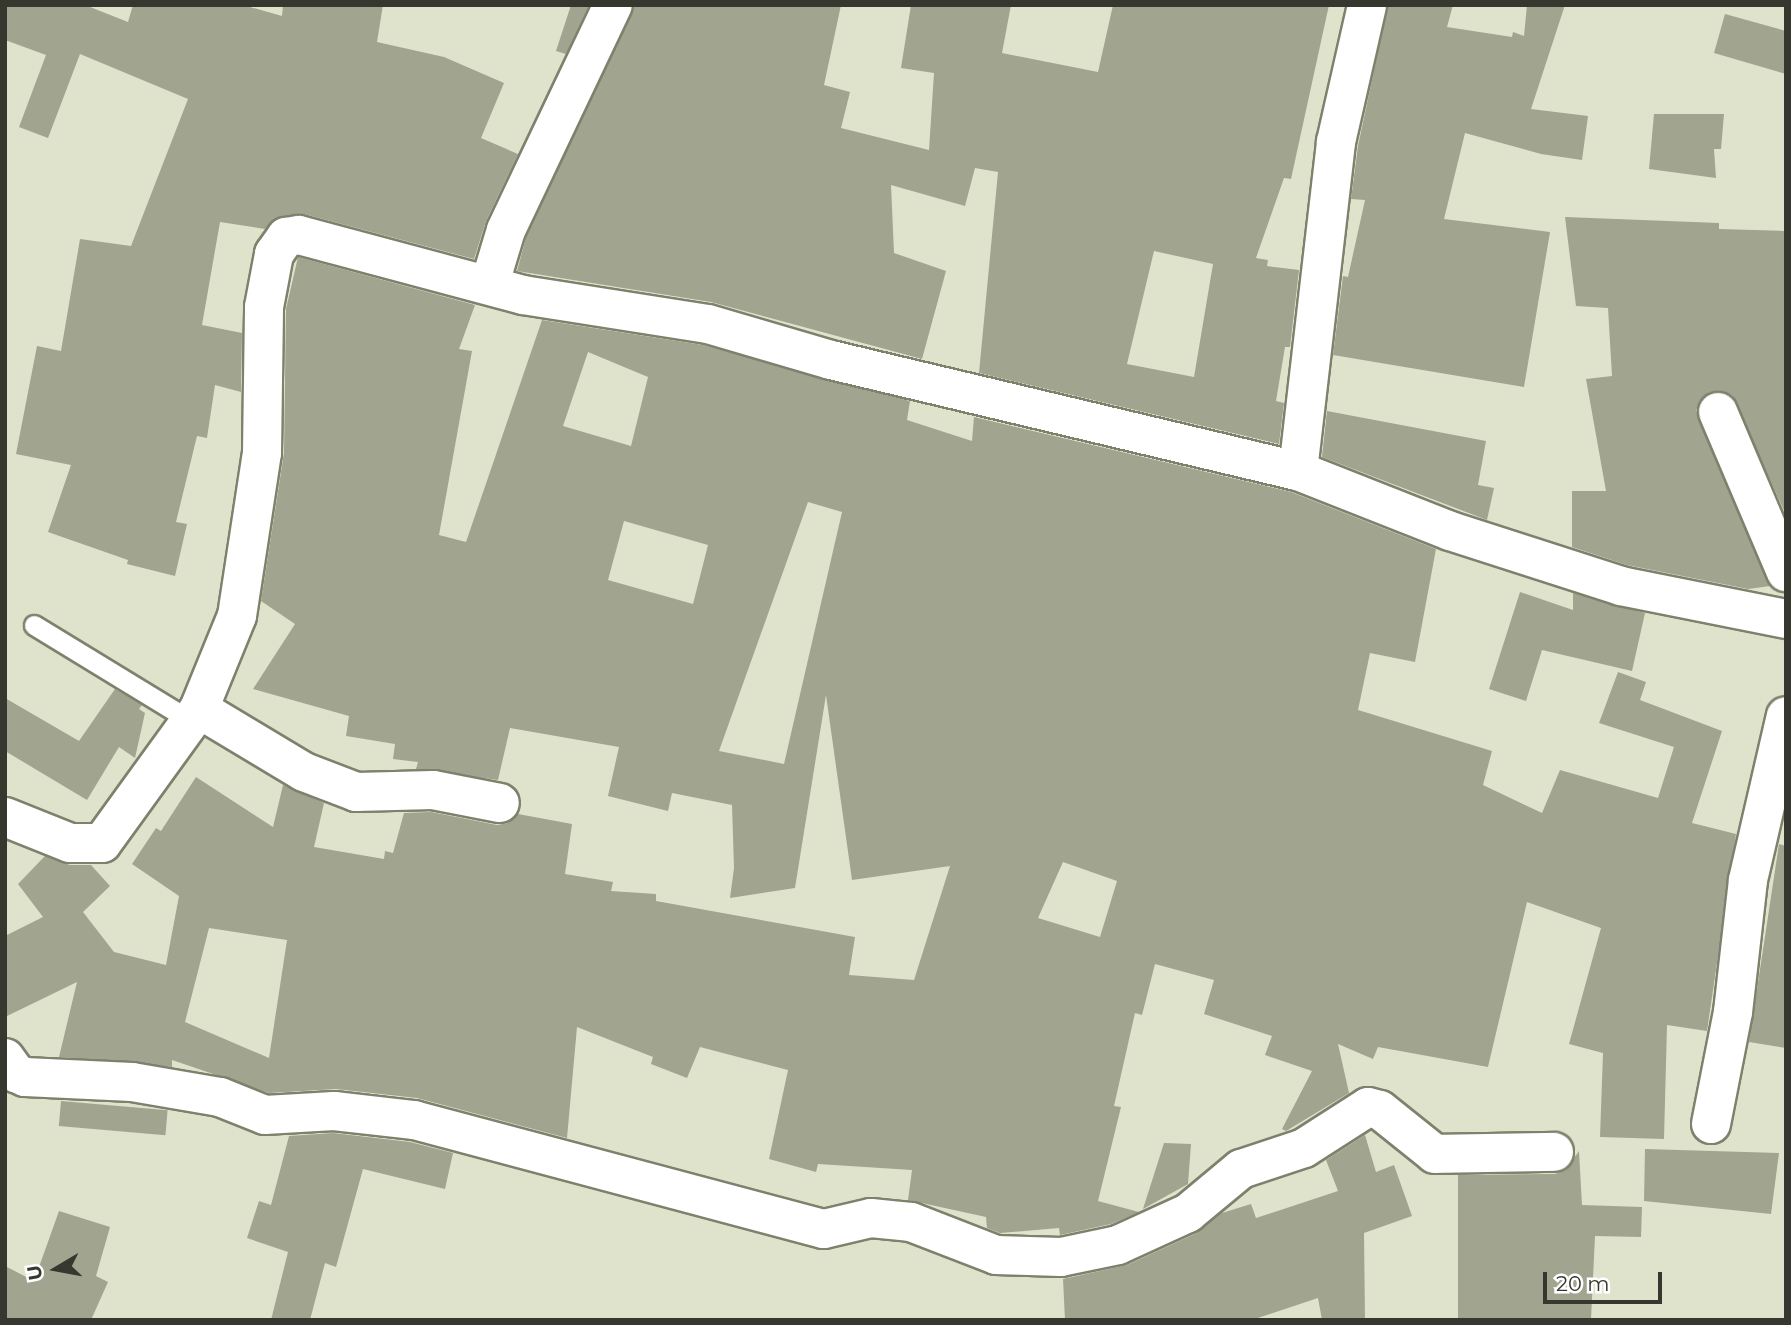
<!DOCTYPE html>
<style>
body{margin:0}
#map{position:relative;width:1791px;height:1325px;overflow:hidden;background:#dfe3cc;font-family:Montserrat,sans-serif}
div>[style]{position:absolute}
[style*='--x']{left:calc(var(--x)*1px);top:calc(var(--y)*1px);width:calc(var(--w)*1px);rotate:calc(var(--a)*1deg)}
.building>*{inset:0;background:#a1a48f;transform-origin:0 0}
.roads{filter:drop-shadow(2px 0 #7e816c) drop-shadow(-2px 0 #7e816c) drop-shadow(0 2px #7e816c) drop-shadow(0 -2px #7e816c)}
.service>*{height:19px;margin:-9.5px;padding:0 9.5px;transform-origin:9.5px;border-radius:9.5px;background:#fff}
.minor>*{height:38px;margin:-19px;padding:0 19px;transform-origin:19px;border-radius:19px;background:#fff}
span{translate:-50% -50%;white-space:nowrap;text-align:center;line-height:1.15;-webkit-text-stroke:7px #fff;paint-order:stroke}
.frame{position:absolute;inset:0;border:7px solid #36372e;pointer-events:none}
.north{position:absolute;left:21px;top:1234px;width:70px;height:70px;-webkit-text-stroke:5px #fff;paint-order:stroke;rotate:260deg;font-size:19px;font-weight:700;line-height:28px;text-align:center;color:#36372e}
.north::after{content:'';display:block;margin:auto;width:24px;height:32px;background:#36372e;clip-path:polygon(50% 0,100% 100%,50% 72%,0 100%)}
.scale{position:absolute;left:1543px;top:1272px;width:119px;height:32px;box-sizing:border-box;border:4px solid #36372e;border-top:0;padding-left:9px;font-size:21px;line-height:24px;white-space:nowrap;color:#36372e;-webkit-text-stroke:5px #fff;paint-order:stroke}
</style>
<div id="map">
<div class="building">
<i style="clip-path:polygon(5px 5px,85px 5px,128px 22px,133px 5px,243px 5px,282px 16px,283px 5px,383px 5px,377px 42px,444px 57px,504px 83px,481px 138px,518px 154px,486px 221px,474px 259px,304px 214px,275px 218px,265px 229px,220px 222px,202px 325px,242px 333px,241px 392px,215px 385px,207px 438px,197px 436px,176px 522px,187px 524px,175px 576px,127px 564px,128px 560px,48px 532px,71px 465px,16px 454px,37px 346px,61px 351px,80px 239px,131px 246px,188px 99px,80px 54px,48px 138px,19px 127px,46px 55px,5px 40px)"></i>
<i style="clip-path:polygon(571px 5px,589px 5px,566px 54px,556px 51px)"></i>
<i style="clip-path:polygon(evenodd,635px 5px,841px 5px,824px 85px,850px 92px,841px 128px,929px 150px,934px 73px,901px 68px,911px 5px,1011px 5px,1002px 53px,1098px 72px,1113px 5px,1329px 5px,1291px 179px,1284px 178px,1256px 258px,1268px 260px,1267px 266px,1299px 270px,1290px 347px,1285px 347px,1276px 401px,1284px 403px,1279px 444px,979px 373px,998px 172px,975px 168px,965px 206px,891px 185px,894px 253px,946px 271px,922px 359px,711px 302px,517px 271px,526px 238px,635px 5px,1154px 251px,1213px 264px,1194px 377px,1127px 364px,1154px 251px)"></i>
<i style="clip-path:polygon(1388px 5px,1453px 5px,1447px 27px,1512px 37px,1513px 32px,1524px 36px,1527px 5px,1565px 5px,1531px 109px,1588px 116px,1582px 160px,1541px 154px,1465px 133px,1444px 219px,1550px 232px,1524px 387px,1333px 355px,1343px 276px,1348px 277px,1365px 200px,1351px 199px,1358px 146px)"></i>
<i style="clip-path:polygon(1725px 14px,1786px 31px,1786px 74px,1714px 53px)"></i>
<i style="clip-path:polygon(1654px 114px,1724px 114px,1721px 149px,1714px 149px,1716px 178px,1649px 169px)"></i>
<i style="clip-path:polygon(1565px 217px,1719px 223px,1719px 229px,1785px 231px,1786px 515px,1732px 395px,1709px 392px,1696px 410px,1770px 586px,1748px 589px,1627px 565px,1572px 547px,1572px 491px,1606px 491px,1586px 379px,1612px 376px,1608px 308px,1576px 306px)"></i>
<i style="clip-path:polygon(evenodd,298px 257px,475px 305px,459px 349px,472px 351px,439px 535px,466px 542px,542px 320px,703px 345px,910px 401px,907px 420px,972px 441px,974px 417px,1291px 492px,1436px 549px,1415px 662px,1370px 653px,1358px 710px,1492px 751px,1483px 785px,1542px 813px,1560px 770px,1658px 798px,1674px 747px,1599px 723px,1618px 672px,1646px 682px,1640px 700px,1722px 731px,1692px 823px,1736px 834px,1707px 1031px,1667px 1025px,1664px 1139px,1600px 1137px,1603px 1053px,1569px 1044px,1601px 928px,1527px 902px,1488px 1067px,1378px 1047px,1373px 1059px,1338px 1044px,1349px 1093px,1286px 1131px,1282px 1129px,1312px 1071px,1265px 1055px,1272px 1036px,1204px 1014px,1214px 980px,1155px 964px,1142px 1015px,1135px 1013px,1114px 1106px,1121px 1107px,1098px 1201px,1139px 1212px,1111px 1224px,1060px 1235px,1059px 1228px,1000px 1233px,987px 1228px,986px 1217px,908px 1200px,912px 1170px,818px 1164px,816px 1172px,769px 1159px,788px 1070px,700px 1047px,687px 1078px,651px 1064px,653px 1057px,577px 1027px,567px 1138px,417px 1098px,336px 1089px,269px 1093px,172px 1060px,172px 1067px,59px 1057px,77px 982px,5px 1017px,5px 936px,43px 917px,18px 884px,45px 856px,70px 865px,91px 865px,110px 886px,83px 912px,114px 952px,166px 965px,179px 896px,132px 864px,156px 828px,161px 831px,196px 777px,273px 827px,283px 785px,324px 803px,314px 847px,384px 859px,385px 851px,393px 853px,404px 813px,431px 812px,497px 825px,508px 823px,518px 814px,572px 824px,565px 874px,613px 882px,611px 891px,656px 894px,656px 901px,855px 937px,849px 975px,914px 980px,950px 866px,852px 880px,826px 695px,795px 888px,730px 898px,734px 868px,732px 805px,672px 793px,668px 811px,608px 796px,619px 747px,510px 728px,498px 780px,416px 769px,418px 762px,393px 759px,395px 744px,346px 736px,349px 716px,253px 689px,295px 624px,261px 601px,284px 453px,286px 309px,298px 257px,588px 352px,648px 377px,631px 446px,563px 426px,588px 352px,298px 257px,808px 502px,842px 512px,784px 764px,719px 751px,808px 502px,298px 257px,624px 521px,708px 545px,693px 604px,608px 580px,624px 521px,298px 257px,1063px 862px,1117px 881px,1100px 937px,1038px 918px,1063px 862px,298px 257px,209px 928px,287px 940px,269px 1058px,185px 1022px,209px 928px)"></i>
<i style="clip-path:polygon(1327px 411px,1486px 441px,1478px 485px,1494px 488px,1487px 520px,1322px 457px)"></i>
<i style="clip-path:polygon(1520px 592px,1573px 610px,1573px 593px,1645px 613px,1632px 671px,1542px 650px,1526px 701px,1489px 689px)"></i>
<i style="clip-path:polygon(115px 689px,142px 705px,139px 709px,145px 713px,135px 758px,119px 747px,87px 800px,5px 751px,5px 698px,79px 741px)"></i>
<i style="clip-path:polygon(1779px 844px,1786px 846px,1786px 1048px,1749px 1042px)"></i>
<i style="left:61px;top:1101px;width:107px;height:25px;rotate:5deg"></i>
<i style="clip-path:polygon(333px 1133px,410px 1142px,453px 1153px,445px 1189px,363px 1169px,336px 1267px,325px 1263px,310px 1320px,271px 1320px,288px 1252px,247px 1238px,259px 1201px,271px 1205px,289px 1136px)"></i>
<i style="clip-path:polygon(1365px 1135px,1376px 1172px,1394px 1165px,1412px 1216px,1364px 1233px,1365px 1320px,1322px 1320px,1318px 1298px,1252px 1320px,1065px 1320px,1063px 1279px,1127px 1265px,1197px 1233px,1222px 1213px,1251px 1204px,1256px 1218px,1338px 1191px,1326px 1160px)"></i>
<i style="clip-path:polygon(1164px 1143px,1191px 1144px,1188px 1184px,1143px 1209px)"></i>
<i style="clip-path:polygon(1645px 1149px,1779px 1153px,1771px 1214px,1644px 1201px)"></i>
<i style="clip-path:polygon(1579px 1151px,1582px 1205px,1642px 1207px,1641px 1237px,1595px 1236px,1591px 1320px,1458px 1320px,1458px 1175px,1555px 1174px,1566px 1170px)"></i>
<i style="clip-path:polygon(59px 1211px,110px 1227px,96px 1276px,108px 1282px,91px 1320px,5px 1320px,5px 1266px,34px 1281px)"></i>
</div>
<div class="roads">
<div class="service">
<i style="--x:34;--y:625;--w:184;--a:31.4"></i>
</div>
<div class="minor">
<i style="--x:490;--y:283;--w:55;--a:-73.2"></i>
<i style="--x:506;--y:230;--w:249;--a:-64.6"></i>
<i style="--x:1718;--y:412;--w:174;--a:67"></i>
<i style="--x:1298;--y:471;--w:331;--a:-83.4"></i>
<i style="--x:1336;--y:142;--w:140;--a:-77.2"></i>
<i style="--x:199;--y:709;--w:122;--a:31"></i>
<i style="--x:304;--y:772;--w:56;--a:21"></i>
<i style="--x:356;--y:792;--w:77;--a:-1.5"></i>
<i style="--x:433;--y:790;--w:68;--a:11"></i>
<i style="--x:5;--y:817;--w:70;--a:21.8"></i>
<i style="--x:70;--y:843;--w:32;--a:0"></i>
<i style="--x:102;--y:843;--w:165;--a:-54.1"></i>
<i style="--x:199;--y:709;--w:100;--a:-67.8"></i>
<i style="--x:237;--y:616;--w:165;--a:-81.3"></i>
<i style="--x:262;--y:453;--w:146;--a:-89.2"></i>
<i style="--x:264;--y:307;--w:54;--a:-79.3"></i>
<i style="--x:274;--y:254;--w:21;--a:-55"></i>
<i style="--x:286;--y:237;--w:13;--a:-9"></i>
<i style="--x:299;--y:235;--w:232;--a:15"></i>
<i style="--x:523;--y:295;--w:187;--a:8.9"></i>
<i style="--x:708;--y:324;--w:128;--a:16.3"></i>
<i style="--x:831;--y:360;--w:480;--a:13.4"></i>
<i style="--x:1298;--y:471;--w:163;--a:21.5"></i>
<i style="--x:1450;--y:531;--w:180;--a:17.8"></i>
<i style="--x:1621;--y:586;--w:168;--a:11.3"></i>
<i style="--x:5;--y:1058;--w:19;--a:54"></i>
<i style="--x:16;--y:1073;--w:10;--a:24"></i>
<i style="--x:25;--y:1077;--w:107;--a:2.7"></i>
<i style="--x:132;--y:1082;--w:89;--a:9.7"></i>
<i style="--x:220;--y:1097;--w:48;--a:21.8"></i>
<i style="--x:265;--y:1115;--w:69;--a:-3.3"></i>
<i style="--x:334;--y:1111;--w:81;--a:6.4"></i>
<i style="--x:414;--y:1120;--w:424;--a:14.9"></i>
<i style="--x:824;--y:1229;--w:48;--a:-13.2"></i>
<i style="--x:871;--y:1218;--w:40;--a:5.7"></i>
<i style="--x:911;--y:1222;--w:91;--a:21.2"></i>
<i style="--x:996;--y:1255;--w:65;--a:1.8"></i>
<i style="--x:1061;--y:1257;--w:58;--a:-11.9"></i>
<i style="--x:1118;--y:1245;--w:77;--a:-24.6"></i>
<i style="--x:1188;--y:1213;--w:69;--a:-39.7"></i>
<i style="--x:1241;--y:1169;--w:66;--a:-18.4"></i>
<i style="--x:1304;--y:1148;--w:76;--a:-32.6"></i>
<i style="--x:1368;--y:1107;--w:12;--a:14"></i>
<i style="--x:1380;--y:1110;--w:70;--a:38.7"></i>
<i style="--x:1435;--y:1154;--w:119;--a:-1"></i>
<i style="--x:1711;--y:1124;--w:114;--a:-78.9"></i>
<i style="--x:1733;--y:1012;--w:133;--a:-83.5"></i>
<i style="--x:1748;--y:880;--w:168;--a:-77"></i>
</div>
</div>
<div class="frame"></div>
<div class="north">U</div>
<div class="scale">20 m</div>
</div>
